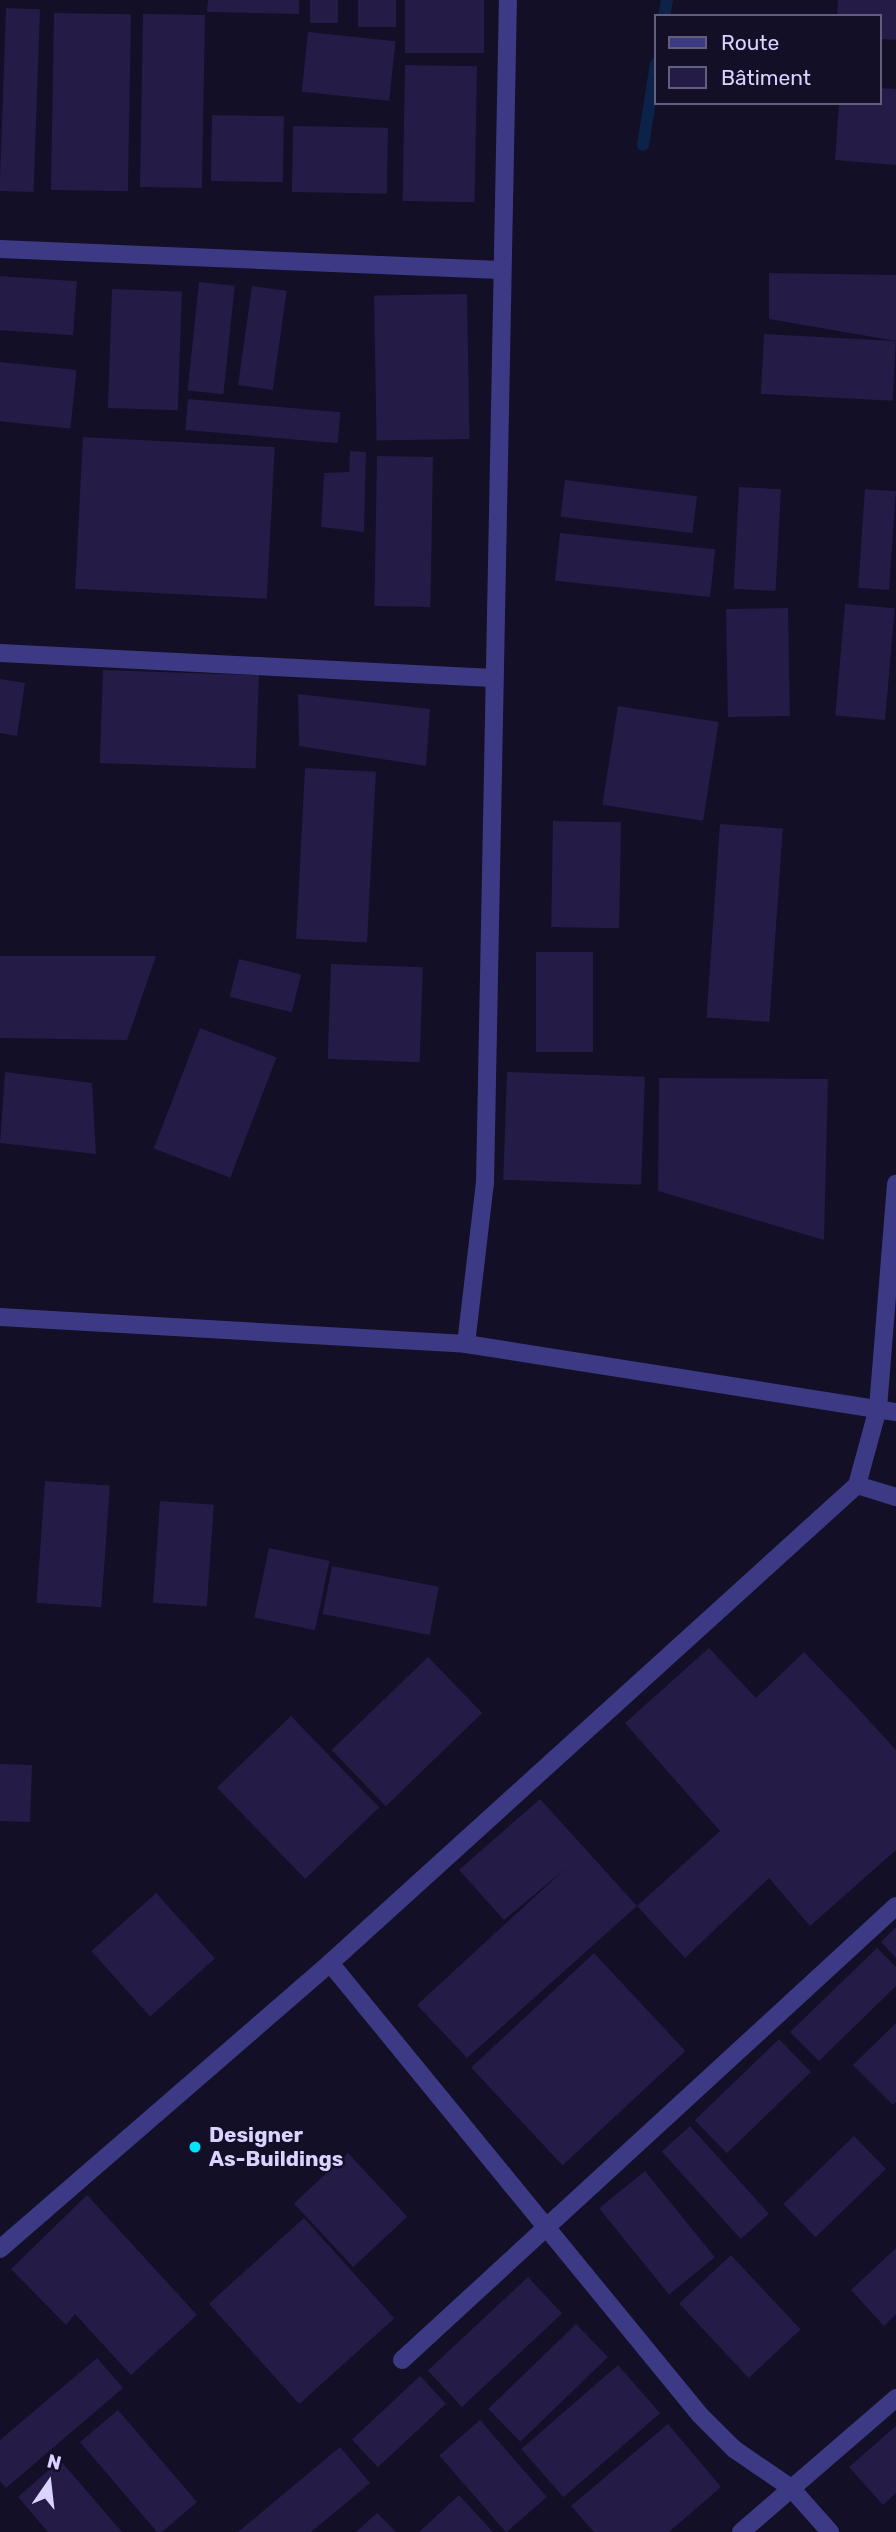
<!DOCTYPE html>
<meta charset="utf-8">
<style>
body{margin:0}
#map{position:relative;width:896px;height:2532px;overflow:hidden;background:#130f26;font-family:Rubik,sans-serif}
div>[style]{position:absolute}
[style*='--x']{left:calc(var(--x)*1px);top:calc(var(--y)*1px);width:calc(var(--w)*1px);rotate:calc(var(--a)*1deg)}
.stream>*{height:12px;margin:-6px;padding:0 6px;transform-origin:6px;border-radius:6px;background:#0c2248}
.building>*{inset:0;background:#241b47;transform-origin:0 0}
.minor>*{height:18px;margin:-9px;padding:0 9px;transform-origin:9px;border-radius:9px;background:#3d3a85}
.tertiary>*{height:18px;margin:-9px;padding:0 9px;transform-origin:9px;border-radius:9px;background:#3d3a85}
.dots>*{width:19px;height:19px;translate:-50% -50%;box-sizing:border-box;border:4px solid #130f26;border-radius:50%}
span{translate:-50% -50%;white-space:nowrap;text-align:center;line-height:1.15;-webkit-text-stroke:5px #130f26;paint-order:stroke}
.poi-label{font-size:21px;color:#d9d4ff;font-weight:700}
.left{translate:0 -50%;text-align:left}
.legend{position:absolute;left:654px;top:14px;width:228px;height:91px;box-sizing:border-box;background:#130f26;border:2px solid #625e7d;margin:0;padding:9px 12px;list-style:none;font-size:21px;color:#d9d4ff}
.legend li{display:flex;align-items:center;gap:14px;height:35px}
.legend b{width:35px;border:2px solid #625e7d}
.north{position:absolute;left:14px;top:2448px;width:70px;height:70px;-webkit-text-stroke:5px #130f26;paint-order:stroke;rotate:14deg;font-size:19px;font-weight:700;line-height:28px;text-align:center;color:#d9d4ff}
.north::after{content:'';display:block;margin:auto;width:24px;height:32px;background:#d9d4ff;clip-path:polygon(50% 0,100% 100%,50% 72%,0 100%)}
</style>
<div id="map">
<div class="stream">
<i style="--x:664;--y:16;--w:16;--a:-79"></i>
<i style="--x:643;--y:145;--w:82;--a:-80.9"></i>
</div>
<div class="building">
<i style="clip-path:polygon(208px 0,299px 0,299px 14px,207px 12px)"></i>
<i style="left:310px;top:0;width:28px;height:23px"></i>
<i style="left:358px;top:0;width:38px;height:27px"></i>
<i style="left:405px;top:0;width:79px;height:53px"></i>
<i style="clip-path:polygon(838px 0,896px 0,896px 40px,880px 39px,880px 16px,837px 16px)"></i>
<i style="left:6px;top:8px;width:34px;height:183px;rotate:2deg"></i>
<i style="left:54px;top:13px;width:77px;height:177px;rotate:1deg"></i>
<i style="left:143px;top:14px;width:62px;height:173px;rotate:1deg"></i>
<i style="left:308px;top:32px;width:88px;height:60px;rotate:6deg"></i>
<i style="left:405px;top:65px;width:72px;height:136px;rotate:1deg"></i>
<i style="clip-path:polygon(880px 88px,896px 89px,896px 165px,835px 160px,839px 103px,880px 103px)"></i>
<i style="left:212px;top:115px;width:72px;height:66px;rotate:1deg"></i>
<i style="left:293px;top:126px;width:95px;height:66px;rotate:1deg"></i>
<i style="clip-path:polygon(769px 273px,896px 275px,896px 341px,769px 319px)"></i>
<i style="left:0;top:276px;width:77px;height:54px;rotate:4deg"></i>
<i style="left:199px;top:282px;width:36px;height:109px;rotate:6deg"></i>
<i style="left:252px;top:286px;width:35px;height:100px;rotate:8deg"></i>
<i style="left:112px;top:289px;width:70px;height:119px;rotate:2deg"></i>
<i style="left:467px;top:294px;width:145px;height:93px;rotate:89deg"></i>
<i style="left:764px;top:334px;width:132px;height:60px;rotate:3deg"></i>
<i style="left:0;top:362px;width:77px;height:59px;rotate:6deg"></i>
<i style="left:188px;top:399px;width:153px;height:31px;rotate:5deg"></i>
<i style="left:83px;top:437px;width:192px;height:152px;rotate:3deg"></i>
<i style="clip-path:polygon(350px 451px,366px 452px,364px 532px,321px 527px,324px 473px,349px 472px)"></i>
<i style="left:377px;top:456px;width:56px;height:150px;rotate:1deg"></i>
<i style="left:565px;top:480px;width:133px;height:37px;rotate:7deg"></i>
<i style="left:739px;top:487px;width:42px;height:102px;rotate:3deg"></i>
<i style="left:865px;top:489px;width:31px;height:99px;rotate:4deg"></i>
<i style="left:560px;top:533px;width:156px;height:48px;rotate:6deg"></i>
<i style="left:845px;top:604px;width:50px;height:112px;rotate:5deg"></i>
<i style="left:788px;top:608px;width:108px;height:62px;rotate:89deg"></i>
<i style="left:103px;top:670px;width:156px;height:93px;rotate:2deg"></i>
<i style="clip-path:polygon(0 679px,25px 683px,17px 736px,0 733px)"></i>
<i style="clip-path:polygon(298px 694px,430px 709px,426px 766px,299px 746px)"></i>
<i style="left:618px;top:706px;width:102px;height:100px;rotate:9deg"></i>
<i style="left:305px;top:768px;width:71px;height:171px;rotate:3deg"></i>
<i style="left:553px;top:821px;width:68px;height:106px;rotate:1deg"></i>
<i style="left:720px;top:824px;width:63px;height:194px;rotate:4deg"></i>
<i style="left:536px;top:952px;width:57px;height:100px"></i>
<i style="clip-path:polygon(0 956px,156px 956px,127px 1040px,0 1038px)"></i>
<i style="left:239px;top:959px;width:64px;height:39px;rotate:14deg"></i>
<i style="left:331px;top:964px;width:92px;height:95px;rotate:2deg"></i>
<i style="left:200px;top:1028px;width:82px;height:129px;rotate:21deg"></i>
<i style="clip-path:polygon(5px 1072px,92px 1083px,96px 1154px,0 1143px)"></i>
<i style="left:507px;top:1072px;width:138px;height:108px;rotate:2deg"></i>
<i style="clip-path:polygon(659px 1078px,828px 1079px,824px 1240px,658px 1191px)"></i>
<i style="left:45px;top:1481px;width:65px;height:122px;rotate:4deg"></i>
<i style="left:160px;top:1501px;width:54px;height:102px;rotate:4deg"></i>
<i style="left:269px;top:1548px;width:62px;height:71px;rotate:12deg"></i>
<i style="left:332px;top:1566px;width:109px;height:49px;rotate:11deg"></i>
<i style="clip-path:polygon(709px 1648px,756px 1698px,804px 1652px,853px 1703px,896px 1750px,896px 1850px,810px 1926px,769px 1878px,685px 1958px,637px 1906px,720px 1831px,625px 1723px)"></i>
<i style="left:428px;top:1657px;width:78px;height:134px;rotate:46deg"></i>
<i style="left:291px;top:1716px;width:127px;height:103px;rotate:46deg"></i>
<i style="left:0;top:1764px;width:32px;height:57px;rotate:2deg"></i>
<i style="clip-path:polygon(540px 1799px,637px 1906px,467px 2058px,417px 2005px,566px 1868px,504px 1920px,459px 1870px)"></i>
<i style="left:156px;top:1893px;width:88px;height:87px;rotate:48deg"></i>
<i style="clip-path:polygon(896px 1927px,896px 1958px,881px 1942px)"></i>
<i style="clip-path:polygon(877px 1948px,896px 1967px,896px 1986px,819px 2061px,790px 2032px)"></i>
<i style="left:594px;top:1953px;width:134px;height:168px;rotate:47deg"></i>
<i style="clip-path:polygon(896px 2023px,896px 2102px,893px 2105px,853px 2065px)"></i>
<i style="left:779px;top:2039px;width:46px;height:117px;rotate:46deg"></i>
<i style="left:690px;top:2126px;width:118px;height:38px;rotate:48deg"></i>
<i style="left:854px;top:2136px;width:46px;height:98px;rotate:46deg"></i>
<i style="left:348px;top:2153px;width:87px;height:74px;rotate:47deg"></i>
<i style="left:645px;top:2171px;width:111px;height:59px;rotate:51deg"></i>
<i style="clip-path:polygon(87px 2195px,197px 2315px,131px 2375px,75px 2314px,66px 2325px,11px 2269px)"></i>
<i style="left:304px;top:2218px;width:135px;height:128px;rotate:48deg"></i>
<i style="clip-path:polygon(896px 2248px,896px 2314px,884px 2326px,851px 2290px)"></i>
<i style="left:731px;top:2255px;width:102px;height:71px;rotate:47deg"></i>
<i style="left:528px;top:2277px;width:50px;height:137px;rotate:47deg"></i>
<i style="left:576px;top:2324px;width:46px;height:122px;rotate:46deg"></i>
<i style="clip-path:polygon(97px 2358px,123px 2388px,6px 2488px,0 2481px,0 2440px)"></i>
<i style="left:618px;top:2365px;width:64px;height:128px;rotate:49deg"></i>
<i style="left:420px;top:2376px;width:38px;height:93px;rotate:47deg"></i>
<i style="clip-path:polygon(118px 2410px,197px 2502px,162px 2532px,157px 2532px,80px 2442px)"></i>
<i style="left:480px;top:2420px;width:102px;height:54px;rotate:49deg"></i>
<i style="clip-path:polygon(668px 2424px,721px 2487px,669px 2532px,594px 2532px,571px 2506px)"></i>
<i style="clip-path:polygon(896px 2426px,896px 2493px,883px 2505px,849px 2467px)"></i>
<i style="clip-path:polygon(340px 2447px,370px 2483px,311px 2532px,238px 2532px)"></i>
<i style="clip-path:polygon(60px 2460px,122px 2532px,48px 2532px,18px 2497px)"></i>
<i style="clip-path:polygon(459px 2495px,493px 2532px,419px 2532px)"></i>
<i style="clip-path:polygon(377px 2513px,396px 2532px,356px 2532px)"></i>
</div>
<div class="minor">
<i style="--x:0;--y:249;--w:500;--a:2.41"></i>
<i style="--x:0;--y:653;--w:493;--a:2.9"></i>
<i style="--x:466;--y:1344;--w:162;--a:-83.3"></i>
<i style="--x:485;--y:1183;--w:1183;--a:-88.89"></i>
<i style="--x:857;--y:1485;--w:41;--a:17.1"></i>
<i style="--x:330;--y:1963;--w:584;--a:50.7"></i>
<i style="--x:700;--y:2415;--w:48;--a:45"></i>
<i style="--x:734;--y:2449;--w:69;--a:34.4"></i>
<i style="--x:791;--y:2488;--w:59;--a:48.4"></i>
<i style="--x:0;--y:2249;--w:437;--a:-40.9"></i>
<i style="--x:330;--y:1963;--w:711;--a:-42.21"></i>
<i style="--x:857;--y:1485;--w:80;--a:-74.7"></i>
<i style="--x:878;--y:1408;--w:225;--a:-85.4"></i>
<i style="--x:402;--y:2360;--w:671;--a:-42.58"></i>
<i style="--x:741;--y:2532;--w:205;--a:-40.8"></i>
</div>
<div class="tertiary">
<i style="--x:0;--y:1317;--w:467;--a:3.3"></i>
<i style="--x:466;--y:1344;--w:435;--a:9"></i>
</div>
<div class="dots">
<i style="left:195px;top:2147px;background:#00e5ff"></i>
</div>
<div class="poi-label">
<span class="left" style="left:209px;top:2147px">Designer<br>As-Buildings</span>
</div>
<ul class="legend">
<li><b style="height:9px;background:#3d3a85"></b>Route</li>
<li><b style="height:19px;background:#241b47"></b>Bâtiment</li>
</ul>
<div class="north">N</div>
</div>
